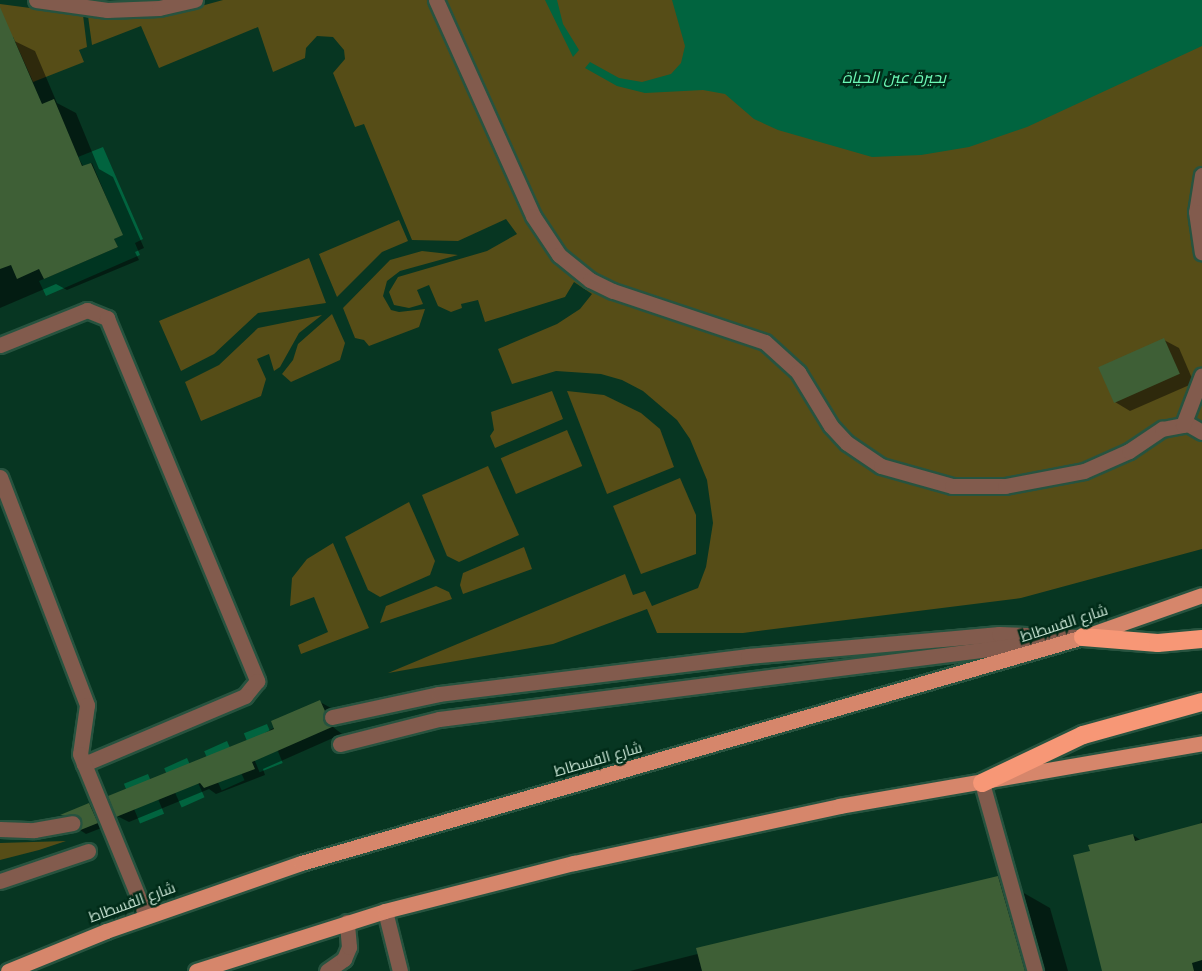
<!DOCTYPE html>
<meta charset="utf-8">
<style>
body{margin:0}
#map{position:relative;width:1202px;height:971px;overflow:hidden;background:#073622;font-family:Helvetica,Cairo,sans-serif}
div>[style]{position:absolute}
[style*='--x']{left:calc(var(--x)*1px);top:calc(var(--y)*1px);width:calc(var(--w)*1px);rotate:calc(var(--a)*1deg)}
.green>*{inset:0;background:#564d17;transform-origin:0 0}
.water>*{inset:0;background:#01643f;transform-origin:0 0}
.shadow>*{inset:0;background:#0007}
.building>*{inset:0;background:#3e5f36;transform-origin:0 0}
.roads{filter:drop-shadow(2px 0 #27533f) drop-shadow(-2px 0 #27533f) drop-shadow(0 2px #27533f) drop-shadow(0 -2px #27533f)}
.lane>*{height:15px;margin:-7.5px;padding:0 7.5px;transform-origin:7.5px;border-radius:7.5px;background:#825b4d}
.street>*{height:15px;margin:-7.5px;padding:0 7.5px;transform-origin:7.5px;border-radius:7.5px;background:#825b4d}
.primary>*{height:15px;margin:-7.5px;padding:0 7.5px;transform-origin:7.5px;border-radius:7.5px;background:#d6866b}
.highway>*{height:18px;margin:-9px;padding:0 9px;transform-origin:9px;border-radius:9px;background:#f79776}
span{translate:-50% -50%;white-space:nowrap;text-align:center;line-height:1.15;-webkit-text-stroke:5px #002b18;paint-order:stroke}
.street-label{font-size:15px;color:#cde9d9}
.water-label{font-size:16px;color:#6df9b6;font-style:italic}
</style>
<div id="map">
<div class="green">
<i style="clip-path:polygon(223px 0,1202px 0,1202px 549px,1021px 598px,743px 633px,657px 633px,647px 609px,553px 644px,388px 673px,625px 574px,633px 595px,645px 591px,652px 606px,698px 588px,706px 567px,713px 523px,707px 480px,690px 439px,677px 420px,643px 391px,622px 380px,601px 374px,556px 371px,512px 384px,498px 349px,557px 324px,580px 309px,592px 294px,574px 282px,565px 297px,485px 322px,478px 300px,461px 304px,462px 308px,451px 312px,438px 306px,429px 285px,417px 290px,423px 304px,409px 308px,394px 305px,389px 292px,398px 277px,487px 251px,517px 234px,506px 219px,458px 241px,412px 240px,364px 124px,355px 127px,333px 73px,345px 59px,344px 50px,333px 37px,317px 36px,306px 48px,305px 58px,273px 72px,258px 27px,159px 68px,141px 26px,92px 45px,88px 16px,172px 14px)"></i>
<i style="clip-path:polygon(0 4px,83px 15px,87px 47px,79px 50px,84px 62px,33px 82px,13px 37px,0 33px)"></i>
<i style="clip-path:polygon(399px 220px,408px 241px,382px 252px,337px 297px,319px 254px)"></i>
<i style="clip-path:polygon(422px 251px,458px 255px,400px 271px,387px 281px,383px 296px,391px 310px,399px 312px,425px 309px,419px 327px,369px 346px,364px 340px,355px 338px,343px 308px,390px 260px)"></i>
<i style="clip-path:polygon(309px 258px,326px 303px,258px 313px,214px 354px,181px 371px,159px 321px)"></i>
<i style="clip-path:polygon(332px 314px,345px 343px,340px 360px,291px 382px,282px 374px,293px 360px,298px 344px)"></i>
<i style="clip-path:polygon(322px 315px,299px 333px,280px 367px,274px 371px,269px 354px,257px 359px,266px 379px,261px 396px,201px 421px,185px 382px,219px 365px,258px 328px)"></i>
<i style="clip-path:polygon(552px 391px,563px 419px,495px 448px,490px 436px,494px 430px,491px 412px)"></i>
<i style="clip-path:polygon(567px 391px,604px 395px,641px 413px,660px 429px,674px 467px,607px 494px)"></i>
<i style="left:567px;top:430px;width:39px;height:72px;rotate:67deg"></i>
<i style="clip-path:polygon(488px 466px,519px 535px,459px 562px,447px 556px,422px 495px)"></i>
<i style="clip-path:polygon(680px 478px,696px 515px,696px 554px,641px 574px,613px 506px)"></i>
<i style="clip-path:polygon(409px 502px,435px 561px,430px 575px,380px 597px,368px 590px,345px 537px)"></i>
<i style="clip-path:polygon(333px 543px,369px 628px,301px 654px,298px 645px,328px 632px,314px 597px,290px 606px,292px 578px,307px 559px)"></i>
<i style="clip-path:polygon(524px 547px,532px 569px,463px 594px,460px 585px,463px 573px)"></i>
<i style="clip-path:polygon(436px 586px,449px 592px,452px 599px,380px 623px,386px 606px)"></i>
<i style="clip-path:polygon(66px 841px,39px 850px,0 860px,0 843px)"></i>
</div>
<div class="water">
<i style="clip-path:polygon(545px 0,557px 0,563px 24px,579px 50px,573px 57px)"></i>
<i style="clip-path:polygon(672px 0,1202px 0,1202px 46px,1027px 127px,969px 147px,921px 155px,872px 157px,778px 130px,754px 119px,725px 94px,703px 90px,645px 93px,617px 86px,585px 68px,590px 62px,619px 78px,642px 82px,671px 74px,681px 63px,685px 46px)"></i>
<i style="clip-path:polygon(103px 147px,143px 239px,135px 243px,140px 255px,46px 296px,39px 281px,118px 247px,114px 239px,122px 235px,92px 163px,83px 166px,78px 157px)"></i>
<i style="left:267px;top:724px;width:42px;height:25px;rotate:68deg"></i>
<i style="left:227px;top:741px;width:43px;height:25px;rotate:66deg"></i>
<i style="left:187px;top:758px;width:43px;height:25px;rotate:66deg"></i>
<i style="left:148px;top:774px;width:43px;height:26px;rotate:68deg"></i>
</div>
<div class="shadow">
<i style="clip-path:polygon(0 34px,35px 51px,57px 103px,76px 113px,99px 169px,113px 177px,144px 248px,135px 252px,139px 260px,67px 290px,56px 284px,0 308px)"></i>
<i style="clip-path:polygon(1164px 340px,1179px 348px,1194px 383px,1130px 411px,1115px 402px)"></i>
<i style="clip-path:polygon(320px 702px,331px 708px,336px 718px,333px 727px,342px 734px,263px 769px,265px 775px,216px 794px,209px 789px,129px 822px,117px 816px)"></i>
<i style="clip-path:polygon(89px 805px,96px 809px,104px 827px,86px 834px,80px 830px,80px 819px,64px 815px)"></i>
<i style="clip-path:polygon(1202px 819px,1202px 971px,1103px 971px,1092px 852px,1133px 835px,1142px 841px,1200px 825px)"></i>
<i style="clip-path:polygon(998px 878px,1050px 908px,1068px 971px,630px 971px)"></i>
</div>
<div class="building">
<i style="clip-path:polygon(0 7px,42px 104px,54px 99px,82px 166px,91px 163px,123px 235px,114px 239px,118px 247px,44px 279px,39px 269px,17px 279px,11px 265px,0 269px)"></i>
<i style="left:1164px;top:338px;width:39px;height:72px;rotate:66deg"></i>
<i style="clip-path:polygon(320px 700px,325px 711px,323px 720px,332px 727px,252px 762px,255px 769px,204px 788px,200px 783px,116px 817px,108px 796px,274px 729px,271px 721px)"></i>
<i style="clip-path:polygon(89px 803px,98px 823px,78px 831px,79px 816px,60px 815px)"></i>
<i style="clip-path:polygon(1202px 823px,1202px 960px,1192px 963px,1194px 971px,1102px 971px,1073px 855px,1090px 851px,1088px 845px,1133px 834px,1135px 841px)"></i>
<i style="clip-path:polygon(998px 876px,1025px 971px,702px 971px,696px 948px)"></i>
</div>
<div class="roads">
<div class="lane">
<i style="--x:36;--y:0;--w:72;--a:8"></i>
<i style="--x:107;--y:10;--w:52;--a:-2.2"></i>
<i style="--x:159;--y:8;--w:37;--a:-13"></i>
<i style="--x:436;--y:0;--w:237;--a:65.8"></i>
<i style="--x:533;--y:216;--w:47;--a:56.3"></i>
<i style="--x:559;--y:255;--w:40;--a:39"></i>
<i style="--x:590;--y:280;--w:25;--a:26"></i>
<i style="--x:613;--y:291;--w:160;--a:18.5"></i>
<i style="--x:765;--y:342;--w:45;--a:42.3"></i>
<i style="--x:798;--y:372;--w:63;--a:58.6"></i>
<i style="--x:831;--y:426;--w:23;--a:47"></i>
<i style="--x:847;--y:443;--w:41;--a:34.1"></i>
<i style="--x:881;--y:466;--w:74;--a:15.7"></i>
<i style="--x:952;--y:486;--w:53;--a:0"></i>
<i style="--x:1005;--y:486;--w:80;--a:-10.8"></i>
<i style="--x:1084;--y:471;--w:49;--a:-24"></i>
<i style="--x:1129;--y:451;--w:40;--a:-34"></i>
<i style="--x:1162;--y:429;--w:26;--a:-11"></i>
<i style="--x:1188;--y:424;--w:16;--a:30"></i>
<i style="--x:1202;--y:175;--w:37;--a:99"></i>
<i style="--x:1196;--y:212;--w:41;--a:81.7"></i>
<i style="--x:0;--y:345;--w:94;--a:-21.9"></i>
<i style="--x:87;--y:310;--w:22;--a:22"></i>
<i style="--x:107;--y:318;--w:393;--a:67.5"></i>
<i style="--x:257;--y:681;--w:19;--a:129"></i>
<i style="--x:245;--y:696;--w:175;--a:157.1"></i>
<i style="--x:1183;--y:425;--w:53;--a:-69.2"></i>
<i style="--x:0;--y:477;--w:244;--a:69.1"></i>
<i style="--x:87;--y:705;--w:49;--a:98.1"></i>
<i style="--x:80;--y:754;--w:175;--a:67.8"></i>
<i style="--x:332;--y:717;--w:109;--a:-12.1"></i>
<i style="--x:439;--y:694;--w:311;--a:-7"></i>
<i style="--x:748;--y:656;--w:252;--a:-5"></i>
<i style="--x:999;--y:634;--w:81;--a:2.1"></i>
<i style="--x:340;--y:744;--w:102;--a:-14.2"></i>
<i style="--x:439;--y:719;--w:610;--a:-7.25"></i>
<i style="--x:0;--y:829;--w:34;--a:2"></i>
<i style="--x:34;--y:830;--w:39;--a:-10"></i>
<i style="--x:0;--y:881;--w:93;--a:-18.8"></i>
</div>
<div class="street">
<i style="--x:982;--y:783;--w:195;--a:74.3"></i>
<i style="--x:385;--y:911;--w:62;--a:76"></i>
<i style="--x:327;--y:971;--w:21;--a:-35"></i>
<i style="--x:344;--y:959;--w:13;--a:-67"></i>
<i style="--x:349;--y:947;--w:25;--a:-95"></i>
</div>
<div class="primary">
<i style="--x:8;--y:971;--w:106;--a:-22.2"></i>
<i style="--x:106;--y:931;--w:207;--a:-19.2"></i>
<i style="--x:301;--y:863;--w:814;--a:-16.12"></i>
<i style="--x:1083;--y:637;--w:126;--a:-19.4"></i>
<i style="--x:196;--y:971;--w:198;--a:-17.6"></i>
<i style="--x:385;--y:911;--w:195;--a:-14.3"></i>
<i style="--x:574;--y:863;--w:271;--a:-12.1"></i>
<i style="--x:839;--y:806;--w:368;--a:-9.8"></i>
</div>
<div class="highway">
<i style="--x:1083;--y:637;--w:75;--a:4.6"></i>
<i style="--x:1158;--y:643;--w:44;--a:-5.2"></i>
<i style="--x:982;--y:783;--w:112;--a:-25.4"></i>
<i style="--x:1083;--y:735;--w:123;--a:-15.5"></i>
</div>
</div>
<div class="street-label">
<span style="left:1064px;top:623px;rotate:-18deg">شارع الفسطاط</span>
<span style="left:598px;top:759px;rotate:-16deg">شارع الفسطاط</span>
<span style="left:132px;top:902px;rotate:-20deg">شارع الفسطاط</span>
</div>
<div class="water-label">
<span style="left:894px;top:78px">بحيرة عين الحياة</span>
</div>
</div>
